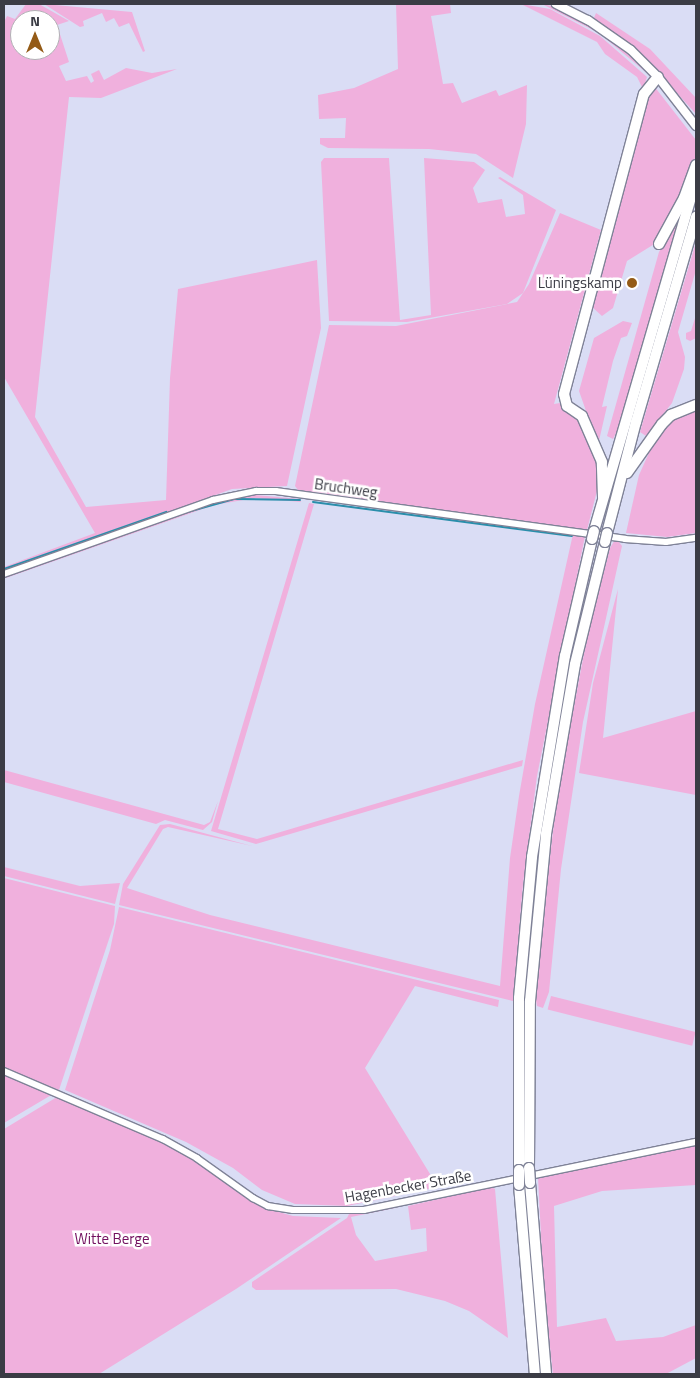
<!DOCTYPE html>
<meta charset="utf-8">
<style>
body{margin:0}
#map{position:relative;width:700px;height:1378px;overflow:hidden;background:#daddf5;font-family:"Titillium Web",sans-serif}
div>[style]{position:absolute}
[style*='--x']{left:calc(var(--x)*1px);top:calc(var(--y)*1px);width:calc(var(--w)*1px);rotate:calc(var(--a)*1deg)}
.green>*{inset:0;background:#f0b0dd;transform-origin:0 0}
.stream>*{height:2px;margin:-1px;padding:0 1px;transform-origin:1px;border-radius:1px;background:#2a8eab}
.roads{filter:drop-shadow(1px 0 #7f8297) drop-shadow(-1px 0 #7f8297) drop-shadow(0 1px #7f8297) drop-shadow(0 -1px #7f8297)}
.minor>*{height:5.5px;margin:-2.75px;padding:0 2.75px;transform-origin:2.75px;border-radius:2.75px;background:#fff}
.secondary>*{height:8px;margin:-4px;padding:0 4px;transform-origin:4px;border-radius:4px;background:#fff}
.motorway>*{height:10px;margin:-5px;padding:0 5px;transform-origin:5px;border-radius:5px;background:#fff}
.bridges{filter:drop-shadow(1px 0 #7f8297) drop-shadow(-1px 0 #7f8297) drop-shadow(0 1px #7f8297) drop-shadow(0 -1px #7f8297)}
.motorway-bridge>*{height:10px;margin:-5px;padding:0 5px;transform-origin:5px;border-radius:5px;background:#fff}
.dots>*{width:14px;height:14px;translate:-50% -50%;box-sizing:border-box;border:2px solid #fff;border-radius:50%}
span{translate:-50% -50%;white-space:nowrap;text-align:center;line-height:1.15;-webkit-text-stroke:5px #fff;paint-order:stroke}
.poi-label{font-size:15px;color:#3b3c45}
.right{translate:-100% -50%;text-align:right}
.street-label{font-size:15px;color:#3b3c45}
.park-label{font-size:15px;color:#72105f}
.frame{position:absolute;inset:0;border:5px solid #3b3c45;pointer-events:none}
.north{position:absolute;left:10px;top:10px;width:50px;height:50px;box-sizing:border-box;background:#fff;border:1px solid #b1b1b5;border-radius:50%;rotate:0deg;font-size:14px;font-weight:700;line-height:20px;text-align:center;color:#3b3c45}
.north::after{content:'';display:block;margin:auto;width:18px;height:22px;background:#945b17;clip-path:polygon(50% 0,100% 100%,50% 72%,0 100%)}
</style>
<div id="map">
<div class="green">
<i style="clip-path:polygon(evenodd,26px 4px,39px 4px,69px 21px,57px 25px,69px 62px,59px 66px,66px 81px,87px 76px,91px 83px,94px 81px,91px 74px,99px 70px,104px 80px,126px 68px,152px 73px,177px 69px,101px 98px,69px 97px,35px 417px,86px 507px,166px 500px,170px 378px,178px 289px,317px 260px,321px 328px,287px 486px,232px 489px,4px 572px,4px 567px,95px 533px,4px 377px,4px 22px,7px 16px,15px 19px,26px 4px,20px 20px,50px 20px,50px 50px,20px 50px,20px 20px)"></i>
<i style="clip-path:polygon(44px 4px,132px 12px,145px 51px,143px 52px,129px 23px,119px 27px,114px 18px,106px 22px,102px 13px,83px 21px,84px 26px,80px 27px)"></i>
<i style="clip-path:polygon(396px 4px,450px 4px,451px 13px,431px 16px,443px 84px,453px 83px,462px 103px,496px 90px,499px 96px,527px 85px,526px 124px,513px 178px,476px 154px,429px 149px,328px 148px,320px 144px,320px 138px,345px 138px,346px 118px,319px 119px,318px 95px,354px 88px,398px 69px)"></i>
<i style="clip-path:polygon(521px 4px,550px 9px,600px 36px,647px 77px,643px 89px,637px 77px,605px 54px,597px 42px)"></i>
<i style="clip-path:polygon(542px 4px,556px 7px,583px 21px,615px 42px,647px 73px,599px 33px)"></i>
<i style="clip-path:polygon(596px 13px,650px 49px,696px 98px,696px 114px,644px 57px,598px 22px,594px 18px)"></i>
<i style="clip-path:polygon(654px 86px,696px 140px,696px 156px,692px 172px,656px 243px,627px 261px,613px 308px,602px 316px,591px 306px,649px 91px)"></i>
<i style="clip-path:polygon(324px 158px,389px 158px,400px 320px,431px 315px,424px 158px,474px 162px,485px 170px,473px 188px,478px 203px,502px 199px,506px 217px,525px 214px,523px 195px,498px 178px,500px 177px,556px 210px,523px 293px,507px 304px,407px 322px,329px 321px,321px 162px)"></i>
<i style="clip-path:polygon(560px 213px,601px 230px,554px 404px,560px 403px,578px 415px,598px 464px,599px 483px,587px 530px,298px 490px,295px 486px,329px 325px,396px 326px,517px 302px,529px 284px)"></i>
<i style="clip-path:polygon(680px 215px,617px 431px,613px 439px,607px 436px,659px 252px)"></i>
<i style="clip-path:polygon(696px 242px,696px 270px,678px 332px,685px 357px,684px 369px,672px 403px,646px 436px,640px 432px)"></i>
<i style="clip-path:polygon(696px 315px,696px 338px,690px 341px,686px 339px,686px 333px,691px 331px)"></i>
<i style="clip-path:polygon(623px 321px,632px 323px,627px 336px,621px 338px,613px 361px,602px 407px,607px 406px,598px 445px,579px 391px,594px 338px)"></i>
<i style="clip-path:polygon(696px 409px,696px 533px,667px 537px,626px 533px,639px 475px,657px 435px,675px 418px)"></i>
<i style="clip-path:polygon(255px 495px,300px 499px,301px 502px,255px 498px,214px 505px,6px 578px,7px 575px,86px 545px,213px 502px)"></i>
<i style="clip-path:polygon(309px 503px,314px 504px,218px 829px,257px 839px,523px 760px,522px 766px,256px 844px,211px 831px)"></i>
<i style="clip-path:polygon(573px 534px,585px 536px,537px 776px,523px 884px,513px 1001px,119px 905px,123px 884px,160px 825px,170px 824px,252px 846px,168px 827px,163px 829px,127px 888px,210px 915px,500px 986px,510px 858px,519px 796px,535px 704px)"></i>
<i style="clip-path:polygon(616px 538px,622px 546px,583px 722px,561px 869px,549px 992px,543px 1008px,537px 1006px,536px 1001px,541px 931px,558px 790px,587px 638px,610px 548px)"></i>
<i style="clip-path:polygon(618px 589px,603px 738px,696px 711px,696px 795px,579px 773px,593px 683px)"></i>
<i style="clip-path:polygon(4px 770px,204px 825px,210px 822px,218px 801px,212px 822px,203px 830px,165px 820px,156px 824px,4px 782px)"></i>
<i style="clip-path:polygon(4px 867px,80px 886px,120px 883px,115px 904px,4px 876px)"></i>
<i style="clip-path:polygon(4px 878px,115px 906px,114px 924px,59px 1090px,4px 1069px)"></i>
<i style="clip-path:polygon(119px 907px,499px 1000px,498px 1007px,415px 986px,365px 1068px,438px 1187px,347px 1206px,295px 1204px,262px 1190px,233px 1168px,186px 1142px,65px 1090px,110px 950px)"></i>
<i style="left:551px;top:996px;width:149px;height:14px;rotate:14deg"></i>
<i style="clip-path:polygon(4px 1074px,53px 1094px,4px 1123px)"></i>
<i style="clip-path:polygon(57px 1097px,180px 1150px,268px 1209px,293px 1216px,341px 1218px,236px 1289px,99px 1374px,4px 1374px,4px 1129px)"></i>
<i style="clip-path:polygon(696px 1145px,696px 1185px,602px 1191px,554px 1206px,557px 1327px,606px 1318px,616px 1341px,663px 1337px,696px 1325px,696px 1358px,666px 1374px,553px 1374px,544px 1294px,538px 1177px)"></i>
<i style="clip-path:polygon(491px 1187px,495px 1189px,508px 1338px,469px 1311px,445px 1301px,396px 1289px,256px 1290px,252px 1287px,252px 1282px,347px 1218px,349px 1214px,400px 1207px,351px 1217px,356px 1235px,375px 1261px,427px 1251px,426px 1228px,411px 1230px,408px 1206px)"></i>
</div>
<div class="stream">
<i style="--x:313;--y:502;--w:261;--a:7.5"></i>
<i style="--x:184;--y:513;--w:52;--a:-15.6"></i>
<i style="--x:234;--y:499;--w:66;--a:0.9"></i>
<i style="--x:4;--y:569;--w:172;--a:-19.4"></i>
</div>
<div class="roads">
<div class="minor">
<i style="--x:4;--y:574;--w:222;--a:-19.5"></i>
<i style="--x:213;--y:500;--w:44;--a:-11.8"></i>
<i style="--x:256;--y:491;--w:20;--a:0"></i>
<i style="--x:276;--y:491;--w:352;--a:7.8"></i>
<i style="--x:625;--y:539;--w:41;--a:4.2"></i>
<i style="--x:666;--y:542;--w:30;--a:-8"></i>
<i style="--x:4;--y:1071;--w:173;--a:23.2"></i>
<i style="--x:163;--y:1139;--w:39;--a:29"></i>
<i style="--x:197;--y:1158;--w:69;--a:35.5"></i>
<i style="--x:253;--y:1198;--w:17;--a:28"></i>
<i style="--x:268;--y:1206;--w:25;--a:9"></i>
<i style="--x:293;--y:1210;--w:71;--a:0"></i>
<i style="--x:364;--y:1210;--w:339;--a:-11.6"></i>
</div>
<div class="secondary">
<i style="--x:556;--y:4;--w:36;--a:27"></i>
<i style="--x:588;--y:20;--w:52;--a:34.9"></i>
<i style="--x:631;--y:50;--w:38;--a:45"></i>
<i style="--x:658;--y:77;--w:62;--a:52.2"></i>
</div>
<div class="motorway">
<i style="--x:659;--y:244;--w:52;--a:-61.5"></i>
<i style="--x:684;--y:198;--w:35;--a:-70"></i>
<i style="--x:627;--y:473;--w:60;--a:-54.5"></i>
<i style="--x:662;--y:424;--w:13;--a:-45"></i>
<i style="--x:671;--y:415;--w:27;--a:-22"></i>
<i style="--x:603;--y:497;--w:35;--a:-92"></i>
<i style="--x:602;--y:462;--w:50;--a:-113.5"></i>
<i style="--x:582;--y:416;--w:18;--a:-146"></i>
<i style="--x:567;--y:406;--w:12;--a:-104"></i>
<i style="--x:564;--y:394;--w:310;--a:-75.1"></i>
<i style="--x:644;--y:94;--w:22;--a:-51"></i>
<i style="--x:594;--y:531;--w:365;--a:-73.8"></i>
<i style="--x:607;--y:533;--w:115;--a:-75.4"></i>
<i style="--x:636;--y:422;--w:214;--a:-73.7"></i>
<i style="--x:529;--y:1168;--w:167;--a:-89.7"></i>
<i style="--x:530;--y:1001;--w:168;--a:-84.5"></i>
<i style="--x:546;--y:834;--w:172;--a:-80.3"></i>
<i style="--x:575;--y:664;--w:126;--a:-76.2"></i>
<i style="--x:519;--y:1170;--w:172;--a:-90"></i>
<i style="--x:519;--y:998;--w:142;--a:-84.7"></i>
<i style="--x:532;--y:857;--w:204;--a:-80.7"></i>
<i style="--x:565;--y:656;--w:120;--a:-77"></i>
<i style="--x:530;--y:1183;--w:192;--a:85.2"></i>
<i style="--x:519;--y:1185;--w:190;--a:85.2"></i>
</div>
</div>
<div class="bridges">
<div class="motorway-bridge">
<i style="--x:592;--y:539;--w:8;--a:-76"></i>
<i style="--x:605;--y:542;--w:9;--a:-77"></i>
<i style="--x:529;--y:1168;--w:15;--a:86"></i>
<i style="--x:519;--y:1170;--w:15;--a:90"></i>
</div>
</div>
<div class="dots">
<i style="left:632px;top:283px;background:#945b17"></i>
</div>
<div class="poi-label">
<span class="right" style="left:622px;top:283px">Lüningskamp</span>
</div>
<div class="street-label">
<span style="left:346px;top:488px;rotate:8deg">Bruchweg</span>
<span style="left:408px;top:1186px;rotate:-10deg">Hagenbecker Straße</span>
</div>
<div class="park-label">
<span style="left:112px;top:1239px">Witte Berge</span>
</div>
<div class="frame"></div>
<div class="north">N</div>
</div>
